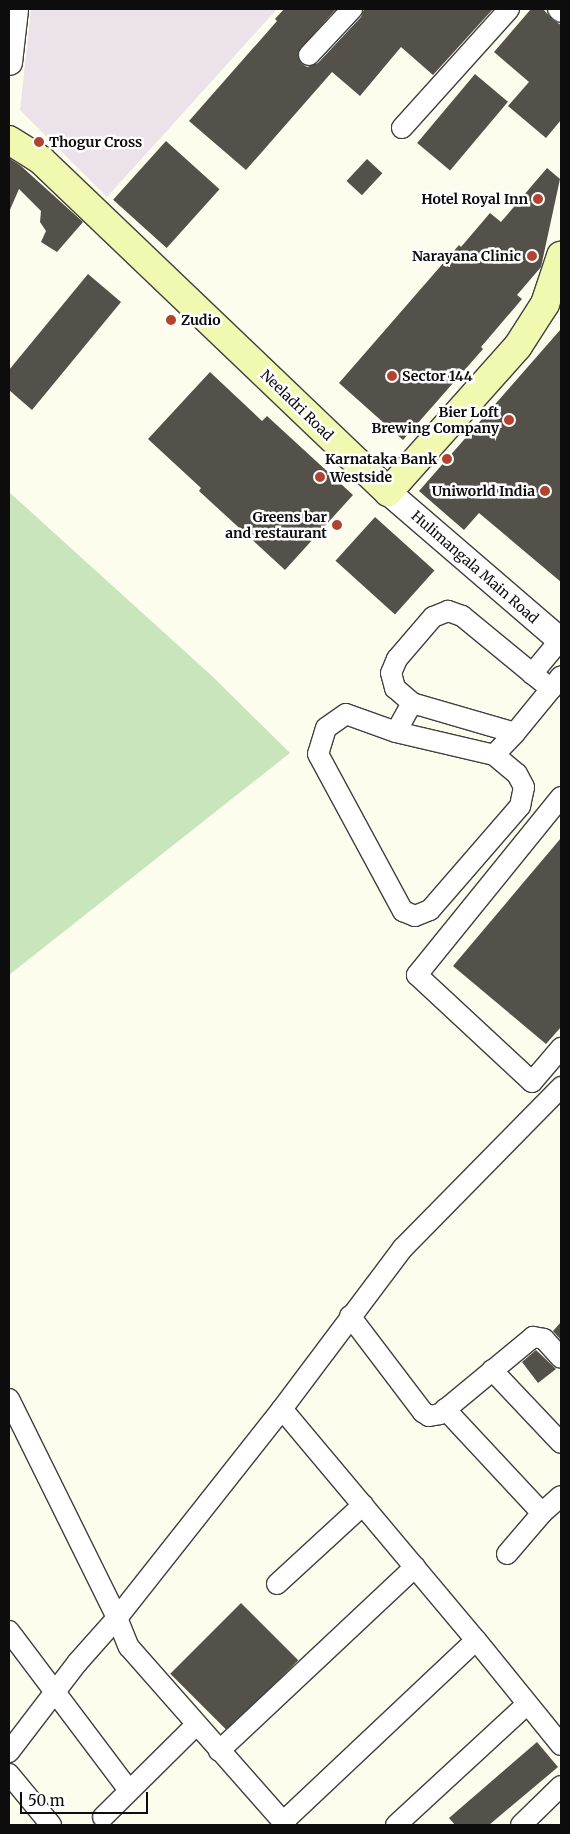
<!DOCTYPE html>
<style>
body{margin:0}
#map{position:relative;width:570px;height:1834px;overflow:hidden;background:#fdfdee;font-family:Merriweather,serif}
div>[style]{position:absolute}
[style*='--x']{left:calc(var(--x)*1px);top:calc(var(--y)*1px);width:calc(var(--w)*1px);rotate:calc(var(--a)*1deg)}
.industrial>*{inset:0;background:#ebe2ea}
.green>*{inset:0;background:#c8e5bb}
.building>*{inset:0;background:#54504a;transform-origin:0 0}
.roads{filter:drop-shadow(1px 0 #404040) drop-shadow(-1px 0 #404040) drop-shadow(0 1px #404040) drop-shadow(0 -1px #404040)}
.minor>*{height:20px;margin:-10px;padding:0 10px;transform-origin:10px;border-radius:10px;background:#fff}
.tertiary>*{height:25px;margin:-12.5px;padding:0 12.5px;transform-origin:12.5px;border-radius:12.5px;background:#fff}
.secondary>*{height:28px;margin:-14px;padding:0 14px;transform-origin:14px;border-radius:14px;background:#f1f8af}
.dots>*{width:14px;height:14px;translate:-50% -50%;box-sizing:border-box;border:2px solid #fff;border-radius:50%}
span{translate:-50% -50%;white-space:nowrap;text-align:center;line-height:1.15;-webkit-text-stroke:5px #fff;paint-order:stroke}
.poi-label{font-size:14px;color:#0d0d0d;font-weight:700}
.left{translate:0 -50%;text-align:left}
.right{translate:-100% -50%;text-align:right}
.street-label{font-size:14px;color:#0d0d0d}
.frame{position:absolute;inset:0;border:10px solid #0d0d0d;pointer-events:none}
.scale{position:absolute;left:20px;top:1792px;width:128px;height:22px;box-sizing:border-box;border:2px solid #0d0d0d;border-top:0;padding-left:6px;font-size:15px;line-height:18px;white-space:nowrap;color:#0d0d0d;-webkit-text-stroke:4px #fff;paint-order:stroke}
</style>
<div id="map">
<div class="industrial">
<i style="clip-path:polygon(31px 9px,277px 9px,107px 197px,20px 110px)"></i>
</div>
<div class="green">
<i style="clip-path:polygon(9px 492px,212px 676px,290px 753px,9px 975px)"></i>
</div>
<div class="building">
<i style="clip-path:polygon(284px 9px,336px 9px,298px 52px,301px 63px,307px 67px,318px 63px,361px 17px,364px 9px,493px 9px,433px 75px,401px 47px,360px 96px,332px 72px,246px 170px,189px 121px,277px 21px,275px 19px)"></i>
<i style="clip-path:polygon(531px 9px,543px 9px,553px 20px,561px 25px,561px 120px,546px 138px,508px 106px,529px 82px,494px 52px)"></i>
<i style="left:475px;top:74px;width:43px;height:90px;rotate:40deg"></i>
<i style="left:166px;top:141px;width:72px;height:79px;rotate:42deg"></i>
<i style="clip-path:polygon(9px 158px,21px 166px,83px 222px,57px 252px,41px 242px,46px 231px,40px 222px,41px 211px,19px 189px,9px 212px)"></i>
<i style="left:367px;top:159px;width:21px;height:30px;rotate:43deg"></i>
<i style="clip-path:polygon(547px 168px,560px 179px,541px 267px,517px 295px,522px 299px,481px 347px,483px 349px,403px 440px,339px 383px,459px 245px,461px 247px,490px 213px,501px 222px)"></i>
<i style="clip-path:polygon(88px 274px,121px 302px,32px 410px,9px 390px,9px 370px)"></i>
<i style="clip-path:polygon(561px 329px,561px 582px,479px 513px,464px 530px,419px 491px)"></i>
<i style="clip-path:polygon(210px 372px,262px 421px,267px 416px,353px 495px,285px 570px,199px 491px,201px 488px,148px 439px)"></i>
<i style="left:375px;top:517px;width:80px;height:59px;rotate:42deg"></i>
<i style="clip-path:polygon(561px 838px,561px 1027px,546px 1044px,453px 966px)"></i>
<i style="clip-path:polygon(561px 1322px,561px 1340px,553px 1331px)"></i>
<i style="clip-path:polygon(536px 1350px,556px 1369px,538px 1383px,522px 1362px)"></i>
<i style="left:241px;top:1603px;width:81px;height:100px;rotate:45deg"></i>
<i style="clip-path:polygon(537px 1742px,558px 1767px,489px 1825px,455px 1825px,449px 1818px)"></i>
</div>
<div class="roads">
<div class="minor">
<i style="--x:558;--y:9;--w:4;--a:45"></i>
<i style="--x:309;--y:55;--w:63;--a:-46.9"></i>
<i style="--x:402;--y:128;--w:160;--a:-48"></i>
<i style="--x:532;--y:674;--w:44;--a:-50.5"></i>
<i style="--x:551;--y:689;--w:115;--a:-140.6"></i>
<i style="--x:462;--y:616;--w:15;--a:-160"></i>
<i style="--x:448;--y:611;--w:16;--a:158"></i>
<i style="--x:433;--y:617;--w:55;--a:130.6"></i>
<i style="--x:397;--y:659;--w:15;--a:113"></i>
<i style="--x:391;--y:673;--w:16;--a:75"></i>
<i style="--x:395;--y:688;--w:23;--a:41"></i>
<i style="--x:412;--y:703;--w:107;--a:16.2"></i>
<i style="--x:515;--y:733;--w:57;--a:-50.7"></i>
<i style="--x:551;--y:689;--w:16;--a:-52"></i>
<i style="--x:412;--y:703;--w:33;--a:119"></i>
<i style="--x:396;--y:732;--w:53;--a:-160.2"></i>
<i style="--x:346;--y:714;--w:24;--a:145"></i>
<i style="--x:326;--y:728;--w:27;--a:107"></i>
<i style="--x:318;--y:754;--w:179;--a:61.6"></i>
<i style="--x:403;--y:911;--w:13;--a:23"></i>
<i style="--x:415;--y:916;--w:16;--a:-22"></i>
<i style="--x:430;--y:910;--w:138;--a:-49.1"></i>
<i style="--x:520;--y:806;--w:19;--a:-78"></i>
<i style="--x:524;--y:787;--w:15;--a:-118"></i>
<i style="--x:517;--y:774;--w:30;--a:-140"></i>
<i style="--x:494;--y:755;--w:30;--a:-46"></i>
<i style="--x:396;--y:732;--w:101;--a:13.2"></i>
<i style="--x:561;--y:797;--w:229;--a:129"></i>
<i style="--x:417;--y:975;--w:157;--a:42.9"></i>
<i style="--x:532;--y:1082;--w:45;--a:-49.5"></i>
<i style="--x:350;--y:1316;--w:121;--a:52.8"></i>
<i style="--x:423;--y:1412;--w:7;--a:34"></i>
<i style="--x:429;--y:1416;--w:11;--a:-10"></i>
<i style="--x:440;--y:1414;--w:121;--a:-39.6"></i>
<i style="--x:533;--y:1337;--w:11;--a:10"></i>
<i style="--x:544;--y:1339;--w:25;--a:48"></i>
<i style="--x:492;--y:1370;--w:100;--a:46.6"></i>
<i style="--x:9;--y:1399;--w:244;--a:63.7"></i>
<i style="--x:117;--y:1618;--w:31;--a:68"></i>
<i style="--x:129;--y:1647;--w:237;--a:48.6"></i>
<i style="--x:282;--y:1409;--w:302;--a:50"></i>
<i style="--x:476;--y:1640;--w:135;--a:51"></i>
<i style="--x:445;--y:1409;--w:142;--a:47"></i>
<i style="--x:507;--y:1554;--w:54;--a:-49.5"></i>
<i style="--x:542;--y:1513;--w:25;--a:-42"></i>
<i style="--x:277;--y:1584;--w:117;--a:-42.6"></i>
<i style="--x:9;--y:1631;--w:199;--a:53"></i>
<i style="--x:219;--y:1751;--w:269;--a:-43.2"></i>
<i style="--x:9;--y:1752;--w:112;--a:-52.6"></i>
<i style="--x:77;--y:1663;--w:60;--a:-48.4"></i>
<i style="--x:117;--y:1618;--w:266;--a:-51.7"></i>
<i style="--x:282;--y:1409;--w:201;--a:-53.1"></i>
<i style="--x:403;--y:1248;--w:226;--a:-45.5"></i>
<i style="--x:9;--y:1774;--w:66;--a:50.5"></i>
<i style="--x:103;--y:1817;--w:131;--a:-44.7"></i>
<i style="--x:283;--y:1822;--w:265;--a:-43.3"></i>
<i style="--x:396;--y:1825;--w:178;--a:-42.7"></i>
<i style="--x:521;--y:1825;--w:56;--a:-44.3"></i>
</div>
<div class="tertiary">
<i style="--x:9;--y:62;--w:53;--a:-83.5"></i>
<i style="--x:388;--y:492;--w:228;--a:40.7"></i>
</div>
<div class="secondary">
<i style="--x:9;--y:140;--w:38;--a:32"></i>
<i style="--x:41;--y:160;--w:480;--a:43.7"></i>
<i style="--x:388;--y:492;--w:195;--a:-48.3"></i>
<i style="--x:518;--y:346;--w:50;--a:-57.3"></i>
<i style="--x:545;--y:304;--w:51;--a:-71.6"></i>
</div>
</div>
<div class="dots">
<i style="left:39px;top:142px;background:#b04431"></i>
<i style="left:538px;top:199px;background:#b04431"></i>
<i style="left:532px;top:256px;background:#b04431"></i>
<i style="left:171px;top:320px;background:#b04431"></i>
<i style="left:392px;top:376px;background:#b04431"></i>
<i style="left:509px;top:420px;background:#b04431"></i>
<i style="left:447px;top:459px;background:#b04431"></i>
<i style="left:320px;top:477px;background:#b04431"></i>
<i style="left:545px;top:491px;background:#b04431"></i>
<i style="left:337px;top:525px;background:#b04431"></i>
</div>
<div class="poi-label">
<span class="left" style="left:49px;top:142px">Thogur Cross</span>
<span class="right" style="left:528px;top:199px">Hotel Royal Inn</span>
<span class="right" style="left:521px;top:256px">Narayana Clinic</span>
<span class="left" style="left:181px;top:320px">Zudio</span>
<span class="left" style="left:402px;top:376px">Sector 144</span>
<span class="right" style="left:499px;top:420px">Bier Loft<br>Brewing Company</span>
<span class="right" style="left:437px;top:459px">Karnataka Bank</span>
<span class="left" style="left:330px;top:477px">Westside</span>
<span class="right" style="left:535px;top:491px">Uniworld India</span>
<span class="right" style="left:327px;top:525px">Greens bar<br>and restaurant</span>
</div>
<div class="street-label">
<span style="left:297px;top:405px;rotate:44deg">Neeladri Road</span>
<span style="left:475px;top:567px;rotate:41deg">Hulimangala Main Road</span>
</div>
<div class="frame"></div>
<div class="scale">50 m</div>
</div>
